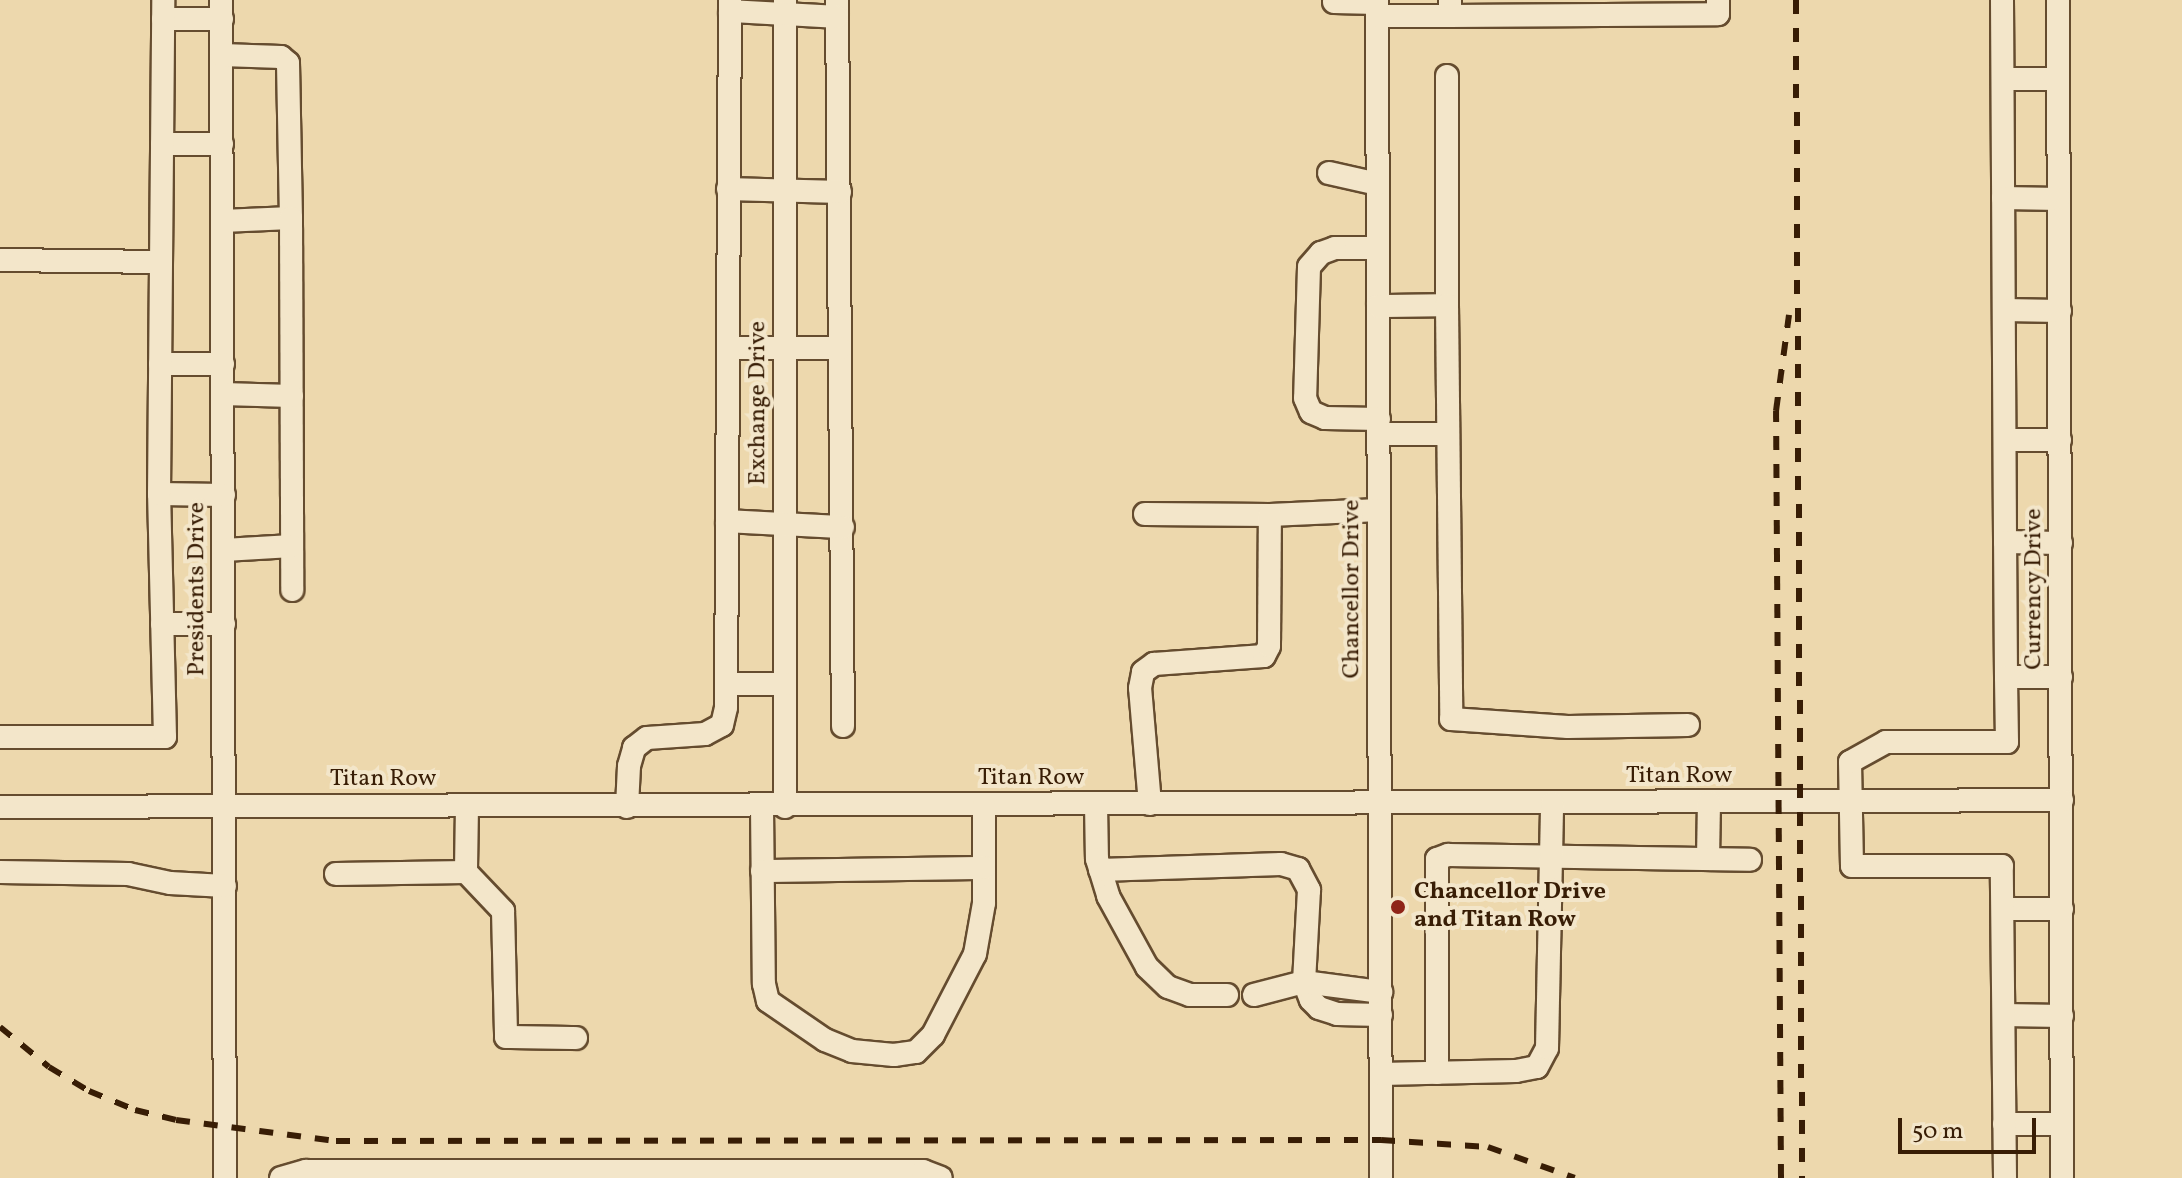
<!DOCTYPE html>
<style>
body{margin:0}
#map{position:relative;width:2182px;height:1178px;overflow:hidden;background:#edd8ad;font-family:Vollkorn,serif}
div>[style]{position:absolute}
[style*='--x']{left:calc(var(--x)*1px);top:calc(var(--y)*1px);width:calc(var(--w)*1px);rotate:calc(var(--a)*1deg)}
.roads{filter:drop-shadow(2px 0 #654c2f) drop-shadow(-2px 0 #654c2f) drop-shadow(0 2px #654c2f) drop-shadow(0 -2px #654c2f)}
.minor>*{height:22px;margin:-11px;padding:0 11px;transform-origin:11px;border-radius:11px;background:#f3e6ca}
.rail>*{height:6px;margin-top:-3px;transform-origin:0;background:repeating-linear-gradient(90deg,#381d05 0 14px,transparent 0 28px)}
.dots>*{width:22px;height:22px;translate:-50% -50%;box-sizing:border-box;border:4px solid #f3e6ca;border-radius:50%}
span{translate:-50% -50%;white-space:nowrap;text-align:center;line-height:1.15;-webkit-text-stroke:8px #f3e6ca;paint-order:stroke}
.street-label{font-size:24px;color:#381d05}
.poi-label{font-size:24px;color:#381d05;font-weight:700}
.left{translate:0 -50%;text-align:left}
.scale{position:absolute;left:1898px;top:1118px;width:138px;height:36px;box-sizing:border-box;border:4px solid #381d05;border-top:0;padding-left:10px;font-size:24px;line-height:28px;white-space:nowrap;color:#381d05;-webkit-text-stroke:6px #f3e6ca;paint-order:stroke}
</style>
<div id="map">
<div class="roads">
<div class="minor">
<i style="--x:221;--y:0;--w:1178;--a:89.81"></i>
<i style="--x:785;--y:0;--w:807;--a:90"></i>
<i style="--x:837;--y:0;--w:726;--a:89.53"></i>
<i style="--x:1377;--y:0;--w:1178;--a:89.81"></i>
<i style="--x:2002;--y:0;--w:542;--a:89.68"></i>
<i style="--x:2058;--y:0;--w:1178;--a:89.81"></i>
<i style="--x:1334;--y:2;--w:43;--a:1.3"></i>
<i style="--x:730;--y:11;--w:107;--a:3.2"></i>
<i style="--x:1377;--y:16;--w:73;--a:0"></i>
<i style="--x:1450;--y:16;--w:16;--a:-90"></i>
<i style="--x:1450;--y:16;--w:268;--a:-0.4"></i>
<i style="--x:1718;--y:14;--w:14;--a:-90"></i>
<i style="--x:163;--y:19;--w:59;--a:0"></i>
<i style="--x:222;--y:55;--w:59;--a:1.9"></i>
<i style="--x:281;--y:57;--w:9;--a:41"></i>
<i style="--x:288;--y:63;--w:155;--a:88.9"></i>
<i style="--x:291;--y:218;--w:69;--a:177.5"></i>
<i style="--x:2003;--y:79;--w:55;--a:0"></i>
<i style="--x:162;--y:144;--w:60;--a:0"></i>
<i style="--x:1329;--y:173;--w:50;--a:12.7"></i>
<i style="--x:728;--y:189;--w:112;--a:1.5"></i>
<i style="--x:2003;--y:198;--w:56;--a:1"></i>
<i style="--x:291;--y:218;--w:372;--a:89.8"></i>
<i style="--x:1378;--y:248;--w:43;--a:180"></i>
<i style="--x:1335;--y:248;--w:15;--a:160"></i>
<i style="--x:1321;--y:253;--w:18;--a:131"></i>
<i style="--x:1309;--y:267;--w:131;--a:91.7"></i>
<i style="--x:1305;--y:398;--w:15;--a:67"></i>
<i style="--x:1311;--y:412;--w:15;--a:23"></i>
<i style="--x:1325;--y:418;--w:54;--a:1.1"></i>
<i style="--x:0;--y:260;--w:161;--a:0.7"></i>
<i style="--x:1447;--y:305;--w:229;--a:-90"></i>
<i style="--x:1378;--y:306;--w:69;--a:-0.8"></i>
<i style="--x:1447;--y:305;--w:414;--a:89.4"></i>
<i style="--x:1451;--y:719;--w:117;--a:3.9"></i>
<i style="--x:1568;--y:727;--w:120;--a:-1"></i>
<i style="--x:2004;--y:310;--w:56;--a:1"></i>
<i style="--x:728;--y:348;--w:112;--a:0"></i>
<i style="--x:160;--y:364;--w:63;--a:0"></i>
<i style="--x:223;--y:394;--w:69;--a:1.7"></i>
<i style="--x:1379;--y:434;--w:69;--a:0"></i>
<i style="--x:2005;--y:440;--w:55;--a:0"></i>
<i style="--x:159;--y:494;--w:65;--a:0.9"></i>
<i style="--x:1145;--y:514;--w:125;--a:0.5"></i>
<i style="--x:1270;--y:515;--w:109;--a:-2.6"></i>
<i style="--x:727;--y:521;--w:116;--a:3"></i>
<i style="--x:224;--y:550;--w:68;--a:-3.4"></i>
<i style="--x:162;--y:624;--w:62;--a:0"></i>
<i style="--x:2006;--y:677;--w:135;--a:-90.4"></i>
<i style="--x:2005;--y:542;--w:56;--a:1"></i>
<i style="--x:726;--y:684;--w:59;--a:0"></i>
<i style="--x:0;--y:737;--w:165;--a:0"></i>
<i style="--x:165;--y:737;--w:243;--a:-91.4"></i>
<i style="--x:159;--y:494;--w:494;--a:-89.5"></i>
<i style="--x:1096;--y:804;--w:55;--a:89"></i>
<i style="--x:1097;--y:859;--w:39;--a:73"></i>
<i style="--x:1108;--y:896;--w:81;--a:61.2"></i>
<i style="--x:1147;--y:967;--w:29;--a:44"></i>
<i style="--x:1168;--y:987;--w:23;--a:20"></i>
<i style="--x:1190;--y:995;--w:37;--a:0"></i>
<i style="--x:1150;--y:804;--w:116;--a:-94.9"></i>
<i style="--x:1140;--y:688;--w:16;--a:-79"></i>
<i style="--x:1143;--y:672;--w:14;--a:-36"></i>
<i style="--x:1154;--y:664;--w:110;--a:-4.2"></i>
<i style="--x:1264;--y:656;--w:11;--a:-63"></i>
<i style="--x:1269;--y:646;--w:131;--a:-89.6"></i>
<i style="--x:467;--y:806;--w:66;--a:90.9"></i>
<i style="--x:466;--y:872;--w:54;--a:46.5"></i>
<i style="--x:503;--y:911;--w:126;--a:88.6"></i>
<i style="--x:506;--y:1037;--w:70;--a:0.8"></i>
<i style="--x:0;--y:807;--w:2062;--a:-0.19"></i>
<i style="--x:627;--y:807;--w:41;--a:-87.2"></i>
<i style="--x:629;--y:766;--w:19;--a:-74"></i>
<i style="--x:634;--y:748;--w:16;--a:-38"></i>
<i style="--x:647;--y:738;--w:58;--a:-3.9"></i>
<i style="--x:705;--y:734;--w:19;--a:-28"></i>
<i style="--x:722;--y:725;--w:18;--a:-77"></i>
<i style="--x:726;--y:707;--w:707;--a:-89.68"></i>
<i style="--x:762;--y:807;--w:177;--a:89.4"></i>
<i style="--x:764;--y:984;--w:17;--a:77"></i>
<i style="--x:768;--y:1001;--w:69;--a:34.4"></i>
<i style="--x:825;--y:1040;--w:29;--a:22"></i>
<i style="--x:852;--y:1051;--w:42;--a:5.4"></i>
<i style="--x:894;--y:1055;--w:22;--a:-8"></i>
<i style="--x:916;--y:1052;--w:24;--a:-45"></i>
<i style="--x:933;--y:1035;--w:91;--a:-62.6"></i>
<i style="--x:975;--y:954;--w:52;--a:-80"></i>
<i style="--x:984;--y:903;--w:98;--a:-90"></i>
<i style="--x:1708;--y:859;--w:57;--a:-89"></i>
<i style="--x:1100;--y:870;--w:181;--a:-1.9"></i>
<i style="--x:1281;--y:864;--w:18;--a:16"></i>
<i style="--x:1298;--y:869;--w:24;--a:62"></i>
<i style="--x:1309;--y:890;--w:92;--a:93.1"></i>
<i style="--x:1304;--y:982;--w:19;--a:69"></i>
<i style="--x:1311;--y:1000;--w:11;--a:45"></i>
<i style="--x:1319;--y:1008;--w:19;--a:18"></i>
<i style="--x:1337;--y:1014;--w:44;--a:1.3"></i>
<i style="--x:762;--y:871;--w:222;--a:-0.8"></i>
<i style="--x:0;--y:872;--w:128;--a:0.9"></i>
<i style="--x:128;--y:874;--w:43;--a:12.1"></i>
<i style="--x:170;--y:883;--w:55;--a:3.1"></i>
<i style="--x:336;--y:874;--w:130;--a:-0.9"></i>
<i style="--x:2003;--y:909;--w:59;--a:0"></i>
<i style="--x:1254;--y:995;--w:52;--a:-14.6"></i>
<i style="--x:1304;--y:982;--w:78;--a:7.4"></i>
<i style="--x:2004;--y:1015;--w:58;--a:1"></i>
<i style="--x:1437;--y:1073;--w:214;--a:-90"></i>
<i style="--x:1437;--y:859;--w:12;--a:-20"></i>
<i style="--x:1448;--y:855;--w:302;--a:0.9"></i>
<i style="--x:1381;--y:1074;--w:135;--a:-1.3"></i>
<i style="--x:1516;--y:1071;--w:21;--a:-11"></i>
<i style="--x:1537;--y:1067;--w:21;--a:-62"></i>
<i style="--x:1547;--y:1048;--w:245;--a:-88.8"></i>
<i style="--x:2004;--y:1124;--w:58;--a:0"></i>
<i style="--x:281;--y:1178;--w:26;--a:-16"></i>
<i style="--x:306;--y:1171;--w:617;--a:0"></i>
<i style="--x:923;--y:1171;--w:19;--a:21"></i>
<i style="--x:2005;--y:1178;--w:312;--a:-90.6"></i>
<i style="--x:2002;--y:866;--w:150;--a:180"></i>
<i style="--x:1852;--y:866;--w:104;--a:-91.1"></i>
<i style="--x:1850;--y:762;--w:41;--a:-29.1"></i>
<i style="--x:1886;--y:742;--w:121;--a:0"></i>
<i style="--x:2007;--y:742;--w:65;--a:-90.9"></i>
<i style="--x:2006;--y:677;--w:55;--a:0"></i>
</div>
</div>
<div class="rail">
<i style="--x:1796;--y:0;--w:1178;--a:89.71"></i>
<i style="--x:0;--y:1027;--w:63;--a:39.2"></i>
<i style="--x:49;--y:1067;--w:47;--a:31"></i>
<i style="--x:89;--y:1091;--w:50;--a:22.4"></i>
<i style="--x:135;--y:1110;--w:42;--a:13.7"></i>
<i style="--x:176;--y:1120;--w:161;--a:7.5"></i>
<i style="--x:336;--y:1141;--w:1045;--a:-0.05"></i>
<i style="--x:1381;--y:1140;--w:107;--a:3.7"></i>
<i style="--x:1488;--y:1147;--w:92;--a:19.6"></i>
<i style="--x:1781;--y:1178;--w:767;--a:-90.37"></i>
<i style="--x:1776;--y:411;--w:97;--a:-82.3"></i>
</div>
<div class="dots">
<i style="left:1398px;top:907px;background:#8f2418"></i>
</div>
<div class="street-label">
<span style="left:759px;top:403px;rotate:-90deg">Exchange Drive</span>
<span style="left:198px;top:589px;rotate:-90deg">Presidents Drive</span>
<span style="left:1353px;top:589px;rotate:-90deg">Chancellor Drive</span>
<span style="left:2035px;top:589px;rotate:-90deg">Currency Drive</span>
<span style="left:1679px;top:777px">Titan Row</span>
<span style="left:1031px;top:779px">Titan Row</span>
<span style="left:383px;top:780px">Titan Row</span>
</div>
<div class="poi-label">
<span class="left" style="left:1414px;top:907px">Chancellor Drive<br>and Titan Row</span>
</div>
<div class="scale">50 m</div>
</div>
